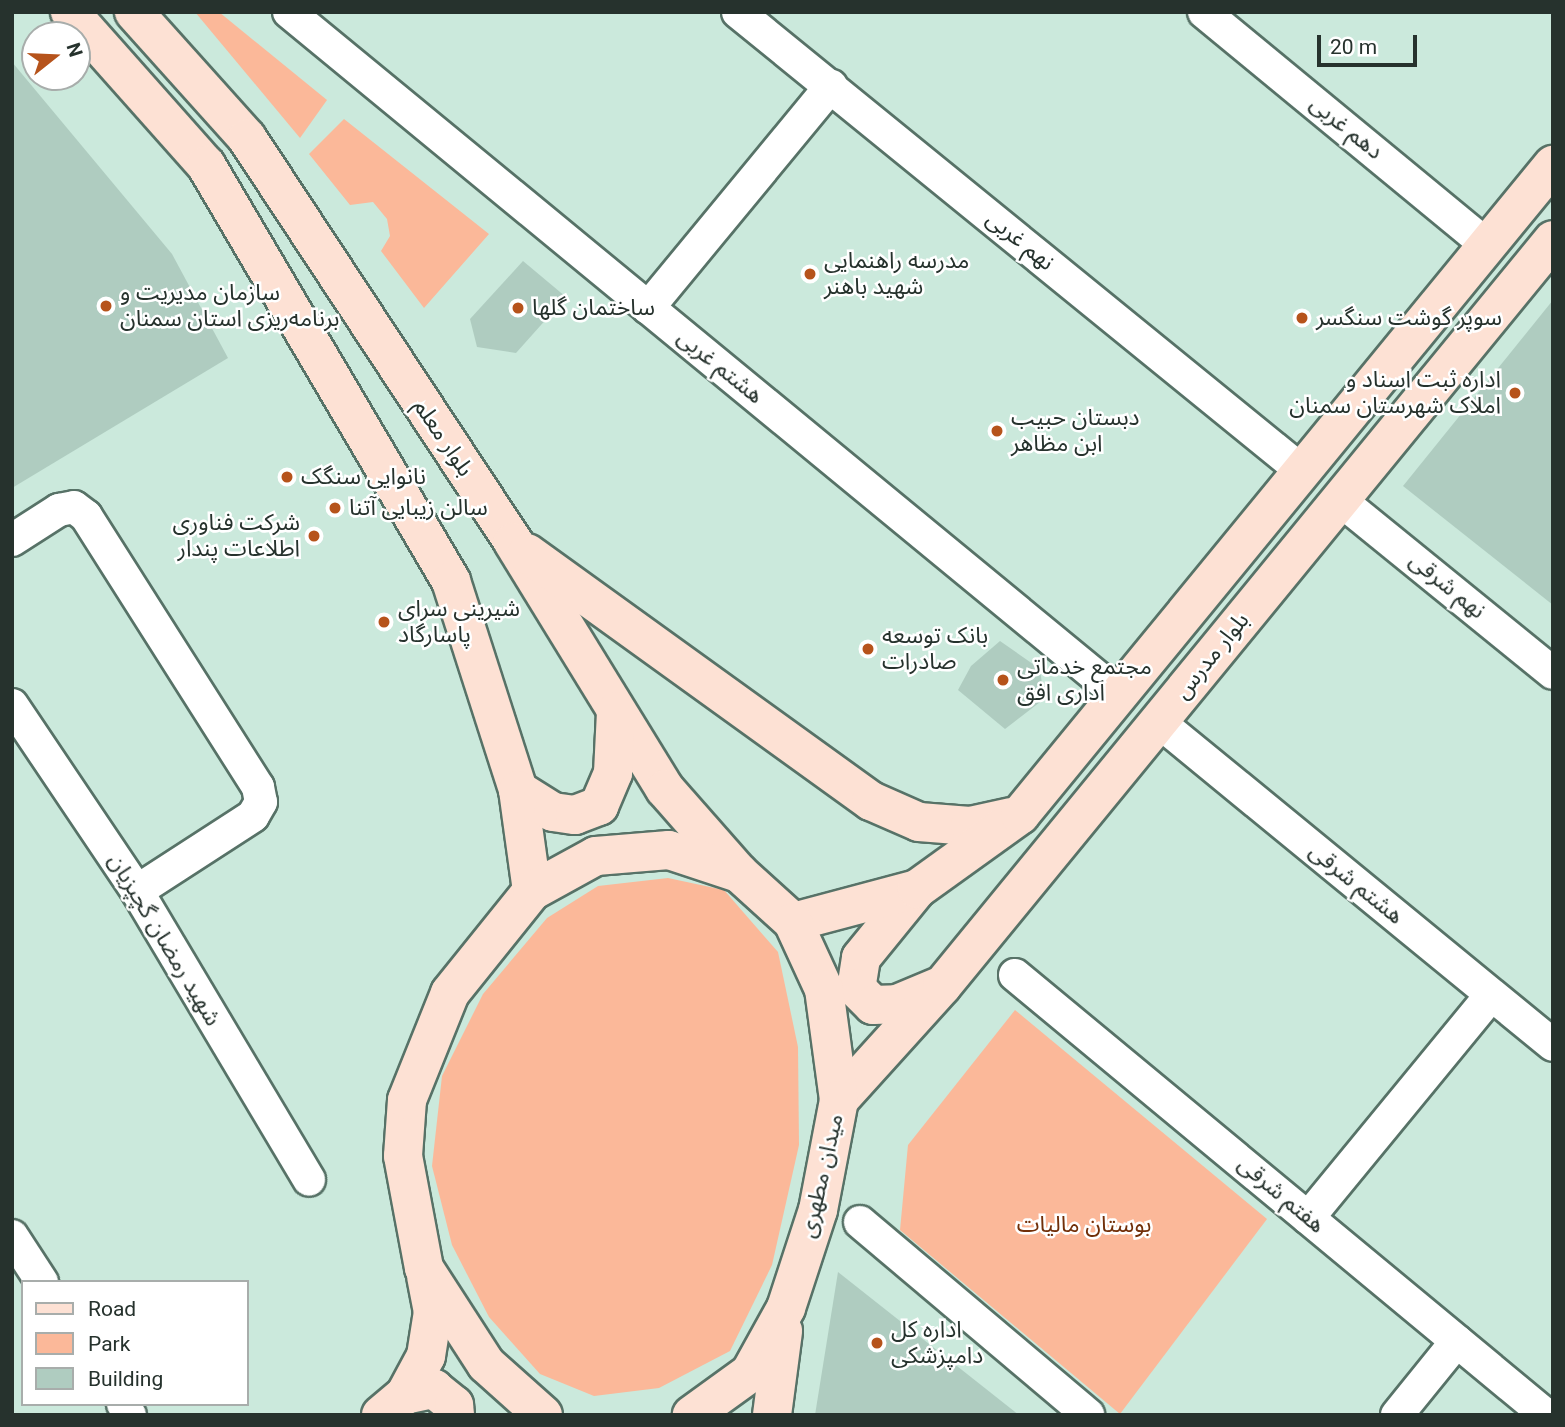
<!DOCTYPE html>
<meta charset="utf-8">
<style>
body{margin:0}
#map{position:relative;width:1565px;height:1427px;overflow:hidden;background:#cbe9dc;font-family:Roboto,"Noto Sans Arabic",sans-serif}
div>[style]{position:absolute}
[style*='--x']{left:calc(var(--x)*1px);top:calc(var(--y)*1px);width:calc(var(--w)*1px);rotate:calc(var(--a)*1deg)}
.green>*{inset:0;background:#fbb899}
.building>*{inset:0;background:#afccc0}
.roads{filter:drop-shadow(2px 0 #577267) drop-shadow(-2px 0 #577267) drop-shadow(0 2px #577267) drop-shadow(0 -2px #577267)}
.street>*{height:32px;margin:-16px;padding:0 16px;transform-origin:16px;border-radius:16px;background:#fff}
.secondary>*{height:38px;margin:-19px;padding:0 19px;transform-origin:19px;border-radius:19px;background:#fde1d4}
.dots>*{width:19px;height:19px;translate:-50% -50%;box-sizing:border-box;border:4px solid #fff;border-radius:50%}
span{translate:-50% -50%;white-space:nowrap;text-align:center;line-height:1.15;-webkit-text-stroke:5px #fff;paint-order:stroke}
.street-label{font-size:23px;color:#26322d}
.poi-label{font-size:23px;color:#26322d}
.left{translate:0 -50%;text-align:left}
.right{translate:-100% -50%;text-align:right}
.park-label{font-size:23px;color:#712f09}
.frame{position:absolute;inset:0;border:14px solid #26322d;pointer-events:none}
.legend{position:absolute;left:21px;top:1280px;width:228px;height:126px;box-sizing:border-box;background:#fff;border:2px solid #a8adab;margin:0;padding:9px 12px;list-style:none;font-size:21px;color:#26322d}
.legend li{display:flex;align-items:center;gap:14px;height:35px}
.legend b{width:35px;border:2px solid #a8adab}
.north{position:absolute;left:21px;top:21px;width:70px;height:70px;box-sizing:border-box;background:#fff;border:2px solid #a8adab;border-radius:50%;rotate:72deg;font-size:19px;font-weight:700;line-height:28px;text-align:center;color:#26322d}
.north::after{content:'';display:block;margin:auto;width:24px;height:32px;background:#b6531b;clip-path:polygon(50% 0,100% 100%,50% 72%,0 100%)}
.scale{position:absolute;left:1317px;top:35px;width:100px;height:32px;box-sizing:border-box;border:4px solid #26322d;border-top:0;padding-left:9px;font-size:21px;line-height:24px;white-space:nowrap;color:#26322d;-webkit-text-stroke:5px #fff;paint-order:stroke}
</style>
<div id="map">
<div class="green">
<i style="clip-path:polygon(195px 12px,219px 12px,327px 100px,300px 138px)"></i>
<i style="clip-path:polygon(344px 119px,489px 234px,424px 308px,381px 251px,390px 236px,387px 219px,373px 202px,350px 205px,309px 154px)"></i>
<i style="clip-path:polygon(668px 878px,724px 890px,778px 952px,798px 1047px,799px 1145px,772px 1265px,730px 1351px,659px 1388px,594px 1396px,540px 1374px,489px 1317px,452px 1245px,432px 1166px,442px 1076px,483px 994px,547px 918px,598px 886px)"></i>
<i style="clip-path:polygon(1015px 1010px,1267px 1219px,1120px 1414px,900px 1230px,908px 1145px)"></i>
</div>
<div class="building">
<i style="clip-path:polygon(12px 62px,172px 254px,228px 358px,12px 488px)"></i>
<i style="clip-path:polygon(523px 261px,566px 297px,516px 353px,477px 347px,470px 319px)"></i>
<i style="clip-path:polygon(1553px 300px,1553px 605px,1403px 486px)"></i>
<i style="clip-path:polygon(1000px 641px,1040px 669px,1044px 699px,1005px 729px,958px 690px,971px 666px)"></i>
<i style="clip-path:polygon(838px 1272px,1019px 1415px,815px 1415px)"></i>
</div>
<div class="roads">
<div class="street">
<i style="--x:289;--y:12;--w:1075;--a:39.45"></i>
<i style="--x:738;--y:12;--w:727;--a:39.14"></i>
<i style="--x:1204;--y:12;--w:367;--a:39.5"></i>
<i style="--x:648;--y:308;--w:288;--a:-50.5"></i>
<i style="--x:1340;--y:500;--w:274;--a:39.1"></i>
<i style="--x:12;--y:540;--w:56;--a:-32.6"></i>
<i style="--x:59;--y:510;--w:15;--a:-11"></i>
<i style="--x:74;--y:507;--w:15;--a:37"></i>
<i style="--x:86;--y:516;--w:321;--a:57.6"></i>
<i style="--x:258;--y:787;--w:15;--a:79"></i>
<i style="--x:261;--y:802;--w:16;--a:120"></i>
<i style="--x:253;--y:816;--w:138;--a:147.1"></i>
<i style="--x:12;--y:705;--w:224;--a:56.1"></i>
<i style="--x:137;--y:891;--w:336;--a:59.2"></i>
<i style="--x:1159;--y:722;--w:509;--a:39.34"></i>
<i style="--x:1015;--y:975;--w:690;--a:39.65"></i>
<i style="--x:1308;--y:1218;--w:288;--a:-50.6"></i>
<i style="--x:860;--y:1222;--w:299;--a:40.2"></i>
<i style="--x:12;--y:1236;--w:55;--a:56.9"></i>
<i style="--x:123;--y:1404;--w:13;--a:58"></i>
<i style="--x:1397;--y:1415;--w:95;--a:-51"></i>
</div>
<div class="secondary">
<i style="--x:70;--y:12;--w:205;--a:48.4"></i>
<i style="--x:206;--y:165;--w:483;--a:59.5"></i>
<i style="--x:451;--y:581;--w:219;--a:72.2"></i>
<i style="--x:518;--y:790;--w:102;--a:82.1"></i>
<i style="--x:134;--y:12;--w:169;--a:48.1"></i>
<i style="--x:247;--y:138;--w:484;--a:56.6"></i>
<i style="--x:513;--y:542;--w:290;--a:58.4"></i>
<i style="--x:665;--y:789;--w:109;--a:48.7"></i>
<i style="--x:527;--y:553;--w:424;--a:35.8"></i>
<i style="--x:871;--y:801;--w:52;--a:23.6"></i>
<i style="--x:919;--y:822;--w:51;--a:4.5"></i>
<i style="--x:970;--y:826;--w:42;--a:-12.4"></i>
<i style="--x:518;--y:790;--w:41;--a:32.2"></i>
<i style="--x:553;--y:812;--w:22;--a:8"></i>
<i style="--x:575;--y:815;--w:26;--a:-21"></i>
<i style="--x:599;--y:806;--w:36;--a:-67"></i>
<i style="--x:613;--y:773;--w:62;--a:-87.2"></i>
<i style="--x:917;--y:889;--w:89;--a:129.1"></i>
<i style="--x:861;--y:958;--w:30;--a:99"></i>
<i style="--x:856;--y:988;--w:24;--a:45"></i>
<i style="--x:873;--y:1005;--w:24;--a:-2"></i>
<i style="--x:897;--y:1004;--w:44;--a:-22.5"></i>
<i style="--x:793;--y:922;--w:128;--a:-14.9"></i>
<i style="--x:917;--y:889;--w:127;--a:-35.7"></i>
<i style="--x:1020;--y:815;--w:841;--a:-50.65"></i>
<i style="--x:839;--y:1100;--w:154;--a:-47.9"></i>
<i style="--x:942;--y:986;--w:964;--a:-50.68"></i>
<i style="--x:405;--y:1395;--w:30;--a:-12"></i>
<i style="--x:434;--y:1389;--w:26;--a:39"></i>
<i style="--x:454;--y:1405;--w:10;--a:84"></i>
<i style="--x:381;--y:1415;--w:31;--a:-40"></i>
<i style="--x:405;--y:1395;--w:44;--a:-61.7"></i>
<i style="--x:426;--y:1356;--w:45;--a:-81"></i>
<i style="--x:433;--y:1312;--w:36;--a:-101"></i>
<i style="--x:543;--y:1415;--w:76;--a:-138.2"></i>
<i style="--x:486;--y:1364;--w:114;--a:-122.9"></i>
<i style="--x:424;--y:1268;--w:114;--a:-100.6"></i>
<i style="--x:403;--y:1156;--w:56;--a:-85.9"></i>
<i style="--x:407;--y:1100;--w:115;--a:-68.1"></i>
<i style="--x:450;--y:993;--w:131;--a:-51.2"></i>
<i style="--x:532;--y:891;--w:73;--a:-28.7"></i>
<i style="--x:596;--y:856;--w:73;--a:-4.7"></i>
<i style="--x:669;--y:850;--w:74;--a:18.2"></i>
<i style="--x:739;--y:873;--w:73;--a:42.2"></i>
<i style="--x:793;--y:922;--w:74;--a:65.2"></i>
<i style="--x:824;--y:989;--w:112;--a:82.3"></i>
<i style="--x:839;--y:1100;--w:112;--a:100.8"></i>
<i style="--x:818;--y:1210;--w:103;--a:108.1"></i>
<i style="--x:786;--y:1308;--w:74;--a:119"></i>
<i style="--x:750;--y:1373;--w:72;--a:144.1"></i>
<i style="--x:772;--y:1415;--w:85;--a:-82.5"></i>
</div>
</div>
<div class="dots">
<i style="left:810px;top:274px;background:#b6531b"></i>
<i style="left:106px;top:306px;background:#b6531b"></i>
<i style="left:518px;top:308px;background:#b6531b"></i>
<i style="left:1302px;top:318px;background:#b6531b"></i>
<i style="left:1515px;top:393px;background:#b6531b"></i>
<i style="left:997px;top:431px;background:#b6531b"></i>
<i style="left:287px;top:477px;background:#b6531b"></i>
<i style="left:335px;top:508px;background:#b6531b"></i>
<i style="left:314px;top:536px;background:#b6531b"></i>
<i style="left:384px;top:622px;background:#b6531b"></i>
<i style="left:868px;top:649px;background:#b6531b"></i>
<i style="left:1003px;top:680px;background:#b6531b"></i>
<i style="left:877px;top:1343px;background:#b6531b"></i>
</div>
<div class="street-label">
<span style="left:1346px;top:128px;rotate:39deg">دهم غربی</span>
<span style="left:1020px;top:241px;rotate:39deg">نهم غربی</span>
<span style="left:720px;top:367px;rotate:39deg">هشتم غربی</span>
<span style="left:443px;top:438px;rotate:56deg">بلوار معلم</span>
<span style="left:1447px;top:586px;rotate:39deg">نهم شرقی</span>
<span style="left:1212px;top:656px;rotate:-51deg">بلوار مدرس</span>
<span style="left:1356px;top:884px;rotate:39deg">هشتم شرقی</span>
<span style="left:164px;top:940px;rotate:59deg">شهید رمضان گچپزیان</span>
<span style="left:822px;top:1176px;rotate:-77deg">میدان مطهری</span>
<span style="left:1281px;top:1195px;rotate:40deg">هفتم شرقی</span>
</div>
<div class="poi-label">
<span class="left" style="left:824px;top:274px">مدرسه راهنمایی<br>شهید باهنر</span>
<span class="left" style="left:120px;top:306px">سازمان مدیریت و<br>برنامه‌ریزی استان سمنان</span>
<span class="left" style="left:532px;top:308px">ساختمان گلها</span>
<span class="left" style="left:1316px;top:318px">سوپر گوشت سنگسر</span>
<span class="right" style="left:1501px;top:393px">اداره ثبت اسناد و<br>املاک شهرستان سمنان</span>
<span class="left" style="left:1011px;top:431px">دبستان حبیب<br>ابن مظاهر</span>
<span class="left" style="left:301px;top:477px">نانوایی سنگک</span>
<span class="left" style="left:349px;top:508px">سالن زیبایی آتنا</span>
<span class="right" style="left:300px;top:536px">شرکت فناوری<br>اطلاعات پندار</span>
<span class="left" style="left:398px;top:622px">شیرینی سرای<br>پاسارگاد</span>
<span class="left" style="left:882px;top:649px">بانک توسعه<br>صادرات</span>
<span class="left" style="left:1017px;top:680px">مجتمع خدماتی<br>اداری افق</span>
<span class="left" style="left:891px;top:1343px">اداره کل<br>دامپزشکی</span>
</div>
<div class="park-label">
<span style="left:1084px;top:1225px">بوستان مالیات</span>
</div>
<div class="frame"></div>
<ul class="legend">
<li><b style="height:9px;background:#fde1d4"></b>Road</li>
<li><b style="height:19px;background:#fbb899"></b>Park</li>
<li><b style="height:19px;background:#afccc0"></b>Building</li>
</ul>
<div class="north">N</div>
<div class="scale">20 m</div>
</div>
